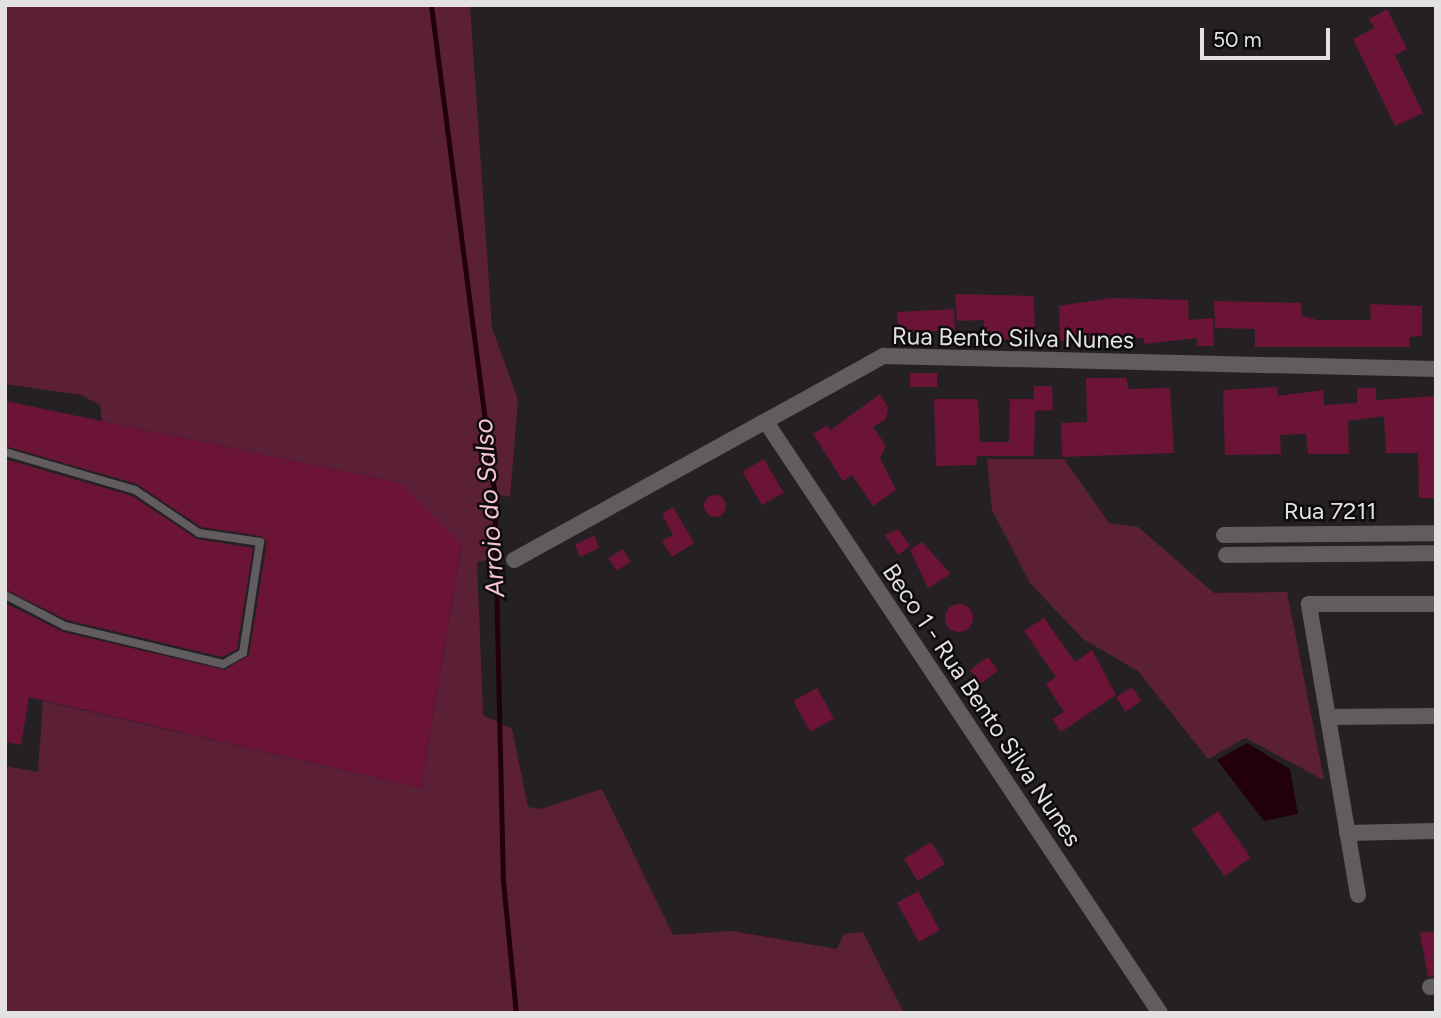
<!DOCTYPE html>
<style>
body{margin:0}
#map{position:relative;width:1441px;height:1018px;overflow:hidden;background:#252122;font-family:Figtree,sans-serif}
div>[style]{position:absolute}
[style*='--x']{left:calc(var(--x)*1px);top:calc(var(--y)*1px);width:calc(var(--w)*1px);rotate:calc(var(--a)*1deg)}
.green>*{inset:0;background:#5c2036}
.water>*{inset:0;background:#22000b}
.stream>*{height:5px;margin:-2.5px;padding:0 2.5px;transform-origin:2.5px;border-radius:2.5px;background:#22000b}
.building>*{inset:0;background:#6b1438;transform-origin:0 0}
.round{border-radius:50%}
.lane>*{height:8px;margin:-4px;padding:0 4px;transform-origin:4px;border-radius:4px;background:#615c5d}
.street>*{height:16px;margin:-8px;padding:0 8px;transform-origin:8px;border-radius:8px;background:#615c5d}
span{translate:-50% -50%;white-space:nowrap;text-align:center;line-height:1.15;-webkit-text-stroke:5px #0d0b0b;paint-order:stroke}
.street-label{font-size:24px;color:#e4e1e1}
.water-label{font-size:26px;color:#f7c4d2;font-style:italic}
.frame{position:absolute;inset:0;border:7px solid #e4e1e1;pointer-events:none}
.scale{position:absolute;left:1200px;top:28px;width:130px;height:32px;box-sizing:border-box;border:4px solid #e4e1e1;border-top:0;padding-left:9px;font-size:21px;line-height:24px;white-space:nowrap;color:#e4e1e1;-webkit-text-stroke:5px #0d0b0b;paint-order:stroke}
</style>
<div id="map">
<div class="green">
<i style="clip-path:polygon(5px 5px,470px 5px,492px 328px,518px 400px,510px 497px,486px 492px,499px 526px,500px 558px,477px 562px,483px 715px,512px 729px,528px 807px,541px 809px,602px 789px,673px 935px,732px 931px,837px 949px,844px 934px,863px 932px,904px 1013px,5px 1013px,5px 766px,38px 772px,43px 701px,421px 788px,462px 545px,401px 483px,102px 421px,100px 405px,81px 395px,5px 384px)"></i>
<i style="clip-path:polygon(987px 459px,1064px 459px,1109px 523px,1138px 527px,1214px 593px,1287px 592px,1324px 780px,1245px 738px,1208px 759px,1138px 671px,1083px 639px,1030px 583px,992px 510px)"></i>
</div>
<div class="water">
<i style="clip-path:polygon(1247px 743px,1290px 769px,1298px 814px,1264px 821px,1217px 760px)"></i>
</div>
<div class="stream">
<i style="--x:431;--y:5;--w:487;--a:82.6"></i>
<i style="--x:494;--y:488;--w:393;--a:88.7"></i>
<i style="--x:503;--y:881;--w:133;--a:84.4"></i>
</div>
<div class="building">
<i style="clip-path:polygon(1387px 9px,1407px 49px,1395px 55px,1423px 113px,1395px 126px,1353px 39px,1374px 28px,1369px 19px)"></i>
<i style="clip-path:polygon(955px 294px,1034px 296px,1035px 341px,984px 338px,984px 320px,957px 321px)"></i>
<i style="clip-path:polygon(1111px 298px,1188px 300px,1189px 320px,1213px 318px,1214px 346px,1197px 346px,1197px 338px,1144px 344px,1144px 338px,1060px 341px,1059px 306px)"></i>
<i style="clip-path:polygon(1214px 301px,1301px 303px,1302px 316px,1317px 320px,1371px 320px,1370px 304px,1422px 306px,1422px 336px,1409px 337px,1410px 347px,1255px 347px,1255px 329px,1215px 328px)"></i>
<i style="left:954px;top:309px;width:21px;height:57px;rotate:87deg"></i>
<i style="left:910px;top:373px;width:27px;height:14px"></i>
<i style="clip-path:polygon(1086px 378px,1126px 378px,1129px 389px,1170px 388px,1174px 453px,1062px 457px,1061px 423px,1087px 422px)"></i>
<i style="clip-path:polygon(1034px 386px,1052px 386px,1053px 410px,1035px 411px,1034px 456px,977px 456px,976px 465px,936px 466px,934px 399px,978px 399px,980px 442px,1009px 442px,1010px 399px,1034px 399px)"></i>
<i style="clip-path:polygon(1277px 387px,1278px 396px,1323px 390px,1324px 405px,1357px 403px,1357px 388px,1376px 388px,1376px 400px,1436px 396px,1436px 498px,1419px 498px,1418px 453px,1386px 453px,1384px 416px,1348px 421px,1349px 454px,1308px 454px,1306px 434px,1280px 435px,1281px 454px,1225px 455px,1223px 390px)"></i>
<i style="clip-path:polygon(880px 394px,888px 407px,886px 419px,873px 427px,886px 446px,880px 458px,896px 490px,873px 506px,852px 475px,843px 481px,813px 434px,827px 425px,831px 430px)"></i>
<i style="clip-path:polygon(5px 401px,401px 483px,462px 544px,421px 788px,29px 697px,21px 745px,6px 742px,5px 603px,63px 632px,225px 670px,249px 655px,267px 542px,261px 536px,201px 527px,137px 484px,5px 446px)"></i>
<i style="clip-path:polygon(5px 459px,132px 496px,197px 539px,253px 548px,237px 649px,222px 657px,67px 620px,5px 589px)"></i>
<i style="left:764px;top:459px;width:39px;height:25px;rotate:60deg"></i>
<i class="round" style="left:704px;top:495px;width:22px;height:22px"></i>
<i style="clip-path:polygon(673px 507px,694px 543px,672px 557px,662px 541px,673px 535px,662px 514px)"></i>
<i style="clip-path:polygon(898px 529px,910px 546px,898px 555px,885px 535px)"></i>
<i style="clip-path:polygon(594px 535px,599px 548px,580px 557px,575px 545px)"></i>
<i style="clip-path:polygon(922px 542px,951px 574px,928px 588px,910px 550px)"></i>
<i style="left:623px;top:549px;width:15px;height:17px;rotate:58deg"></i>
<i class="round" style="left:945px;top:604px;width:28px;height:28px"></i>
<i style="clip-path:polygon(1044px 618px,1075px 662px,1092px 650px,1116px 695px,1061px 732px,1052px 719px,1064px 712px,1046px 684px,1056px 677px,1024px 631px)"></i>
<i style="left:988px;top:657px;width:17px;height:22px;rotate:54deg"></i>
<i style="left:1132px;top:687px;width:17px;height:19px;rotate:57deg"></i>
<i style="left:817px;top:688px;width:35px;height:27px;rotate:61deg"></i>
<i style="left:1218px;top:811px;width:57px;height:32px;rotate:55deg"></i>
<i style="left:931px;top:842px;width:26px;height:32px;rotate:58deg"></i>
<i style="left:918px;top:891px;width:45px;height:24px;rotate:61deg"></i>
<i style="clip-path:polygon(1436px 931px,1436px 976px,1428px 977px,1420px 933px)"></i>
</div>
<div class="lane">
<i style="--x:5;--y:452;--w:135;--a:16.3"></i>
<i style="--x:135;--y:490;--w:77;--a:33.9"></i>
<i style="--x:199;--y:533;--w:62;--a:8.4"></i>
<i style="--x:260;--y:542;--w:112;--a:98.7"></i>
<i style="--x:243;--y:653;--w:23;--a:151"></i>
<i style="--x:223;--y:664;--w:163;--a:-166.5"></i>
<i style="--x:65;--y:626;--w:68;--a:-152.7"></i>
</div>
<div class="street">
<i style="--x:766;--y:422;--w:710;--a:56.31"></i>
<i style="--x:1224;--y:535;--w:212;--a:-0.5"></i>
<i style="--x:1226;--y:555;--w:210;--a:-0.5"></i>
<i style="--x:514;--y:560;--w:423;--a:-28.9"></i>
<i style="--x:884;--y:356;--w:552;--a:1.35"></i>
<i style="--x:1328;--y:717;--w:108;--a:-0.5"></i>
<i style="--x:1347;--y:833;--w:89;--a:-1.3"></i>
<i style="--x:1358;--y:895;--w:295;--a:-99.6"></i>
<i style="--x:1309;--y:604;--w:127;--a:0"></i>
<i style="--x:1430;--y:987;--w:6;--a:-9"></i>
</div>
<div class="street-label">
<span style="left:1013px;top:338px;rotate:1deg">Rua Bento Silva Nunes</span>
<span style="left:1330px;top:511px">Rua 7211</span>
<span style="left:982px;top:705px;rotate:56deg">Beco 1 - Rua Bento Silva Nunes</span>
</div>
<div class="water-label">
<span style="left:490px;top:508px;rotate:-94deg">Arroio do Salso</span>
</div>
<div class="frame"></div>
<div class="scale">50 m</div>
</div>
